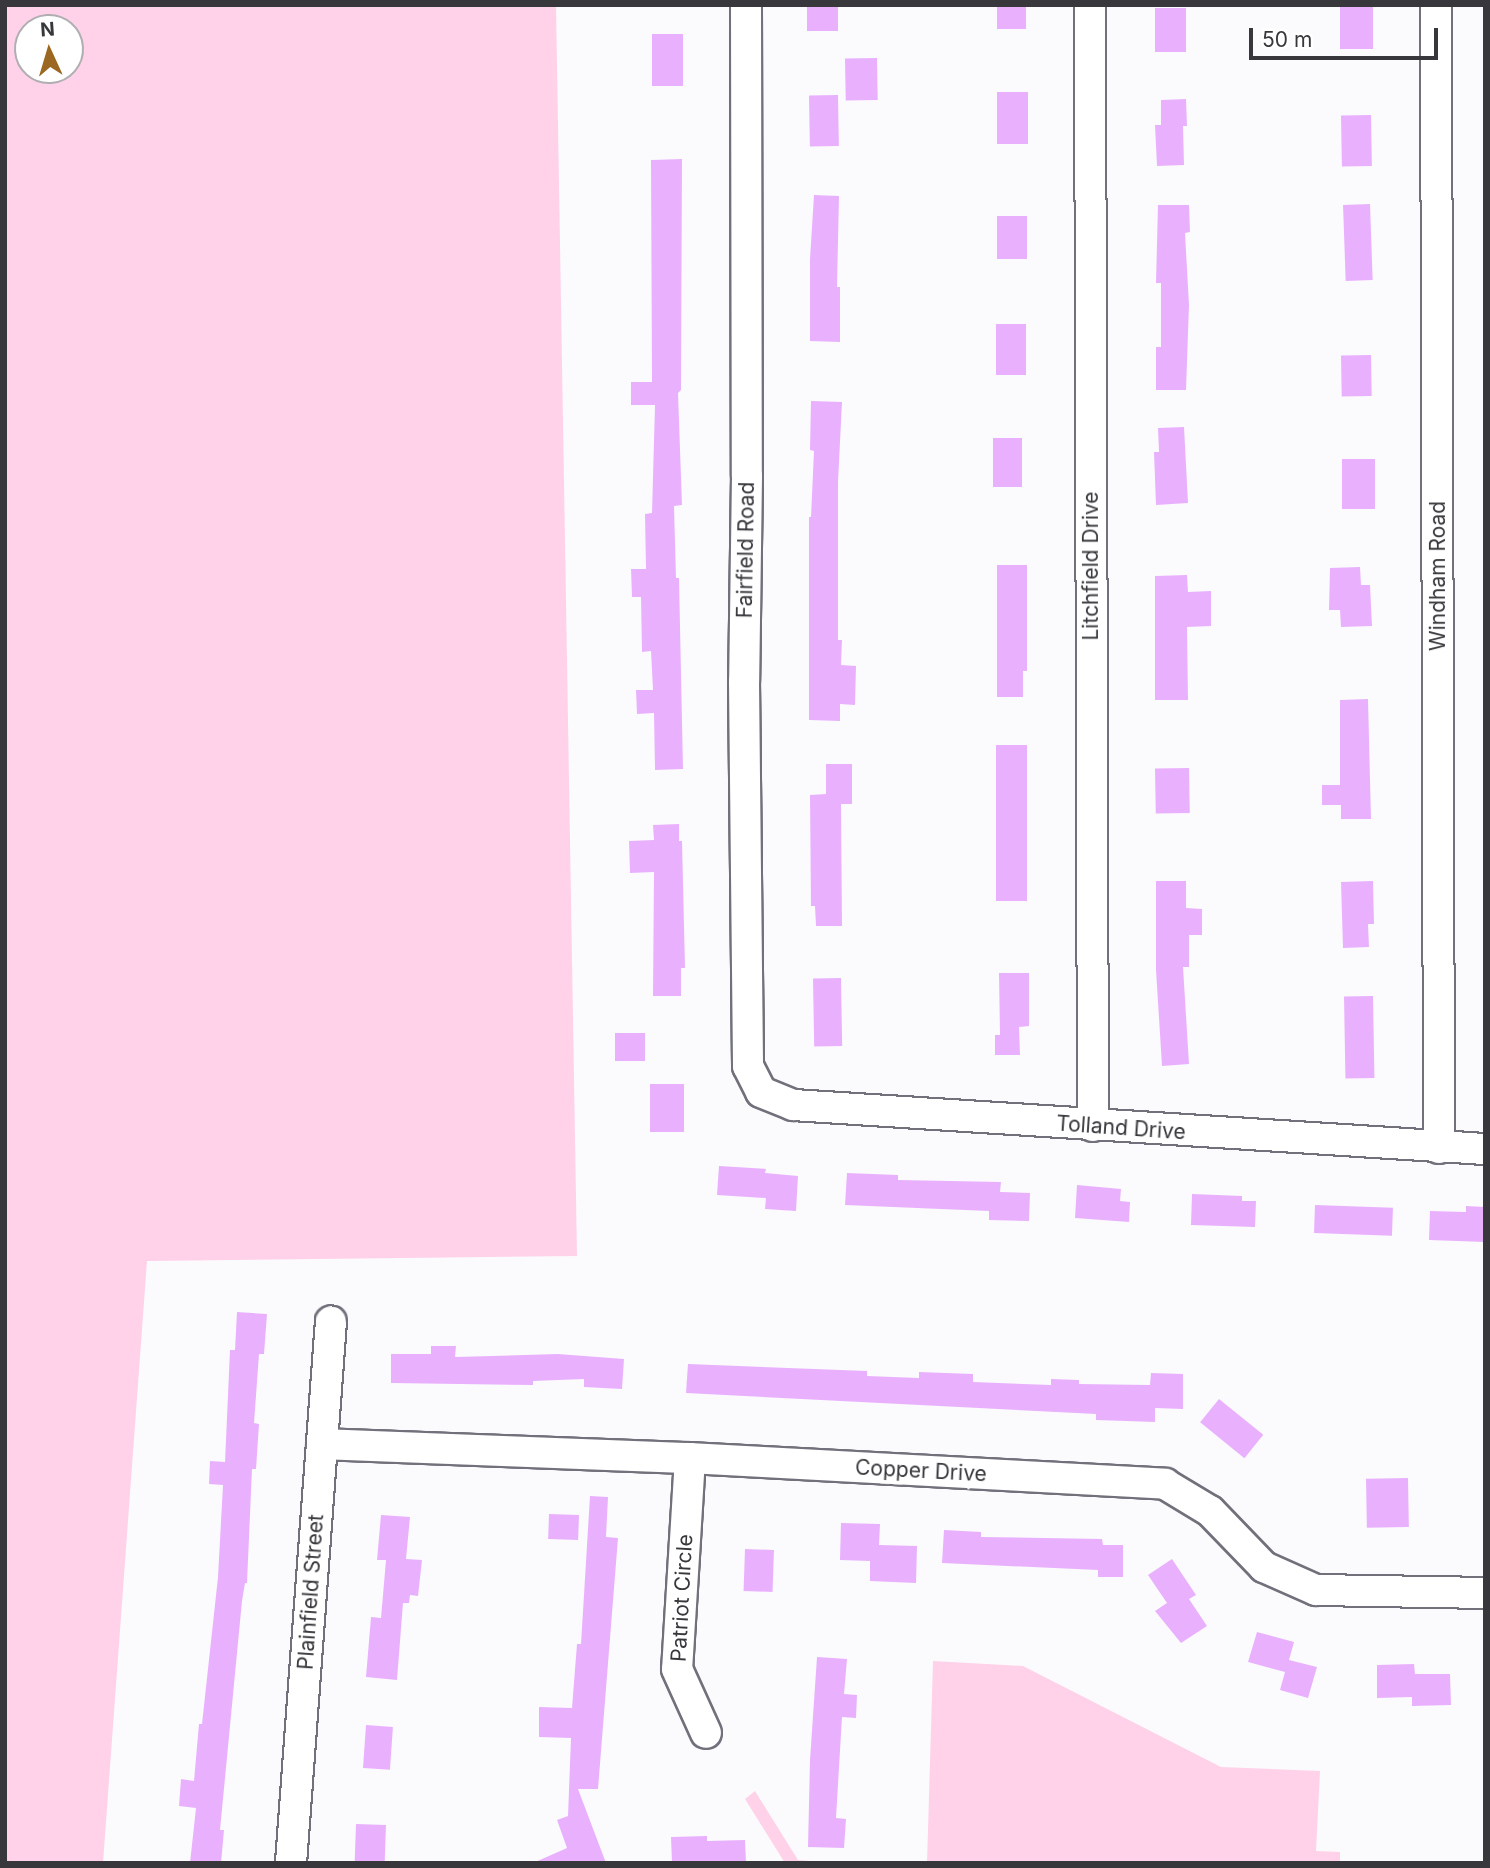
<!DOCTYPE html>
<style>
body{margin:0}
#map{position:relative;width:1490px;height:1868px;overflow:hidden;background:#fbfbfd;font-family:Inter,sans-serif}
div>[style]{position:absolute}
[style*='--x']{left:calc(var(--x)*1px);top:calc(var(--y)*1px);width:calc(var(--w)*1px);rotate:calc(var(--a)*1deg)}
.green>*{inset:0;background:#ffd2ea}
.building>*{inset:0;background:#e9b1fd;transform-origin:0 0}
.roads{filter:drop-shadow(2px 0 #71707b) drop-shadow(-2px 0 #71707b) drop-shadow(0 2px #71707b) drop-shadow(0 -2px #71707b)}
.minor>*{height:30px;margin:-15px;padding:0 15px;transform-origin:15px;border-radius:15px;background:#fff}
span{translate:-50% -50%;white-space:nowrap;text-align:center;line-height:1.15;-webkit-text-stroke:7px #fff;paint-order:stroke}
.street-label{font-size:21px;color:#37373c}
.frame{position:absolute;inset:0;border:7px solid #37373c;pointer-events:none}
.north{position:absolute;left:14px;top:14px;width:70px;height:70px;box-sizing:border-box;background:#fff;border:2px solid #afafb1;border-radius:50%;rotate:356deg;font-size:19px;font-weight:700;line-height:28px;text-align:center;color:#37373c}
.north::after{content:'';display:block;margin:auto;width:24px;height:32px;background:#9c6720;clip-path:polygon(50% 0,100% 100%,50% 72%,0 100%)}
.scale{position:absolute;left:1249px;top:28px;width:189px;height:32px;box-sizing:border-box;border:4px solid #37373c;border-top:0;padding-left:9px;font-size:21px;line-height:24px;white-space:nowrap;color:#37373c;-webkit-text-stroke:5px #fff;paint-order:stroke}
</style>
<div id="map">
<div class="green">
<i style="clip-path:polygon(evenodd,5px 5px,556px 5px,577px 1256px,147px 1261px,103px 1863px,5px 1863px,5px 5px,28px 28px,70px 28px,70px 70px,28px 70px,28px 28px)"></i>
<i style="clip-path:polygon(933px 1661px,1023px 1666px,1221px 1767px,1320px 1771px,1316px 1851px,1340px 1852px,1340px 1863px,927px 1863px)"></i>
<i style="clip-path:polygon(755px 1791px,798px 1860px,835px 1863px,785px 1863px,745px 1799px)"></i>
</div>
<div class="building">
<i style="left:807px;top:5px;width:31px;height:26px"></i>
<i style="left:997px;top:5px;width:29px;height:24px"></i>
<i style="left:1340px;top:5px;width:33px;height:44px"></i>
<i style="left:1155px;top:8px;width:31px;height:44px"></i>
<i style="left:683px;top:34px;width:52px;height:31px;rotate:90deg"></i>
<i style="left:877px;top:58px;width:42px;height:32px;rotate:89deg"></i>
<i style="left:997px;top:92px;width:31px;height:52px"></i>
<i style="left:838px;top:95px;width:51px;height:29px;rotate:89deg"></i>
<i style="clip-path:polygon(1186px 99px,1187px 126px,1183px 126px,1184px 165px,1157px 166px,1155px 125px,1161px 125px,1161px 100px)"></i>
<i style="left:1371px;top:115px;width:51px;height:30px;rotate:89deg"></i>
<i style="clip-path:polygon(682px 159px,681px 390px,678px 393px,682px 505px,674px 506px,676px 578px,679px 578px,683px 769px,655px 770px,654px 713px,637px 714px,636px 690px,653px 690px,651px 651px,642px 652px,641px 597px,632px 597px,631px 569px,646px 569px,645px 514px,652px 513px,655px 405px,631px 405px,631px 382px,652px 382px,651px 160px)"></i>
<i style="clip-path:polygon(814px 195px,839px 196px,837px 287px,840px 287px,840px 342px,810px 341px,810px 259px)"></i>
<i style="left:1370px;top:204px;width:76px;height:27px;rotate:88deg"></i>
<i style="clip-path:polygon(1158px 205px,1189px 205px,1190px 232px,1185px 233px,1189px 305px,1186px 390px,1156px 390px,1156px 347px,1161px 347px,1161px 283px,1156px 283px)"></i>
<i style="left:997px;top:216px;width:30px;height:43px"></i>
<i style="left:1026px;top:324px;width:51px;height:30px;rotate:90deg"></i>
<i style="left:1371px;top:355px;width:41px;height:30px;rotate:89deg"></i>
<i style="clip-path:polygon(811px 401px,842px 402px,838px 482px,838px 640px,842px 640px,841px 665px,856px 666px,855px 705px,840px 704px,840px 721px,809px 720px,809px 517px,811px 517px,814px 451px,810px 450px)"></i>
<i style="clip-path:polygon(1184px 427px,1188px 503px,1156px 505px,1154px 452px,1159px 452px,1158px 428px)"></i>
<i style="left:993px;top:438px;width:29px;height:49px"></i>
<i style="left:1342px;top:459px;width:33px;height:50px"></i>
<i style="clip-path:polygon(997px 565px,1027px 565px,1027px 671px,1023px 671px,1023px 697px,997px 697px)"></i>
<i style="clip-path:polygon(1360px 567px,1361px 585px,1370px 585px,1372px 626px,1341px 627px,1340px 610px,1329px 610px,1330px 568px)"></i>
<i style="clip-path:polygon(1187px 575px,1188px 592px,1211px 591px,1211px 626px,1187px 627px,1188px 700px,1155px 700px,1155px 576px)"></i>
<i style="clip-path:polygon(1368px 699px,1371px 819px,1341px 819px,1341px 805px,1322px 805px,1322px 785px,1340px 785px,1340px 700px)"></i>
<i style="left:996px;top:745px;width:31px;height:156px"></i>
<i style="clip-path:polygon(826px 764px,852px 764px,852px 804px,841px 804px,842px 926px,816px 926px,815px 906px,811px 906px,810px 795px,826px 794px)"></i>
<i style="left:1189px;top:768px;width:45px;height:34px;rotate:89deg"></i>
<i style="clip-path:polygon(679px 824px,679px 841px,682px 841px,685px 968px,681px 968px,681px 996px,653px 996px,654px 872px,630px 873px,629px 841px,654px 840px,653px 825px)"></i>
<i style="clip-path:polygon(1156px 881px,1186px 881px,1186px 908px,1202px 909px,1202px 935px,1189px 935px,1189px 967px,1183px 967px,1189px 1064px,1162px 1066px,1156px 970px)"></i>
<i style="clip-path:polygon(1373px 881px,1374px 924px,1368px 924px,1369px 947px,1343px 948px,1341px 882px)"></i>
<i style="clip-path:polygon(999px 973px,1029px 973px,1029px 1026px,1019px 1027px,1020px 1055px,995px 1055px,995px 1035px,1000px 1035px)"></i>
<i style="left:841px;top:978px;width:68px;height:28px;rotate:89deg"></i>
<i style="left:1373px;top:996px;width:82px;height:29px;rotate:89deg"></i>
<i style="left:615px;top:1033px;width:30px;height:28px"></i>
<i style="left:650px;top:1084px;width:34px;height:48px"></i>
<i style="clip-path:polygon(719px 1166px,766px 1169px,765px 1173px,798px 1176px,796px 1211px,765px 1209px,766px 1198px,717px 1195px)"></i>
<i style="clip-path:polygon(847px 1173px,898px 1175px,898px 1180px,1001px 1182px,1000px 1192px,1030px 1193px,1029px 1221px,989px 1220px,989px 1211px,845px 1205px)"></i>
<i style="clip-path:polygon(1077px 1185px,1121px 1189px,1120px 1201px,1130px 1202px,1129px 1222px,1075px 1218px)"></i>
<i style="clip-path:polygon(1192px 1194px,1242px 1196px,1242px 1201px,1256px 1201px,1255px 1227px,1191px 1225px)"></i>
<i style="left:1315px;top:1205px;width:78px;height:28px;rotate:2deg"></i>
<i style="clip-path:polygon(1466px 1206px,1485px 1207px,1485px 1242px,1429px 1240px,1430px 1211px,1466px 1212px)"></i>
<i style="clip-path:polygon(237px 1312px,267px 1314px,264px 1354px,259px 1354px,254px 1423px,259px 1424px,256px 1469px,252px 1469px,247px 1583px,245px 1583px,242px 1601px,220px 1830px,224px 1830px,221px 1863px,190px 1863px,196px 1808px,179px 1806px,181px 1779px,194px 1781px,199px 1724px,202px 1724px,218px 1577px,223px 1485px,209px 1484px,210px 1461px,225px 1462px,230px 1350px,235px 1350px)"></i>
<i style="clip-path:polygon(431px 1346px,456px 1346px,455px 1357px,558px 1354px,624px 1359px,622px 1389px,584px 1387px,584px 1379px,533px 1381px,533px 1385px,391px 1383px,391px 1354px,431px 1354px)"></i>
<i style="clip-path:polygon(688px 1364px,867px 1371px,867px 1376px,919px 1378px,919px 1372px,973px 1374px,973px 1382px,1051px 1385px,1051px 1379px,1079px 1380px,1079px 1384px,1150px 1385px,1151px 1373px,1183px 1374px,1183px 1409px,1155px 1408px,1155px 1422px,1096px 1420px,1096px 1414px,686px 1393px)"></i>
<i style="left:1219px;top:1399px;width:57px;height:30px;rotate:39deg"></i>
<i style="left:1408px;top:1478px;width:49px;height:42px;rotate:89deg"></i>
<i style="clip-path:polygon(590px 1496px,608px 1497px,606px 1537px,618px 1538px,598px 1789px,578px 1789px,606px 1863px,533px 1863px,567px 1848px,557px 1820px,568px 1816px,571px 1738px,539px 1737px,539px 1707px,572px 1708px,577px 1644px,581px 1644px)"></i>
<i style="left:549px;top:1514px;width:30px;height:25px;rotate:2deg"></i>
<i style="clip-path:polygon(381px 1515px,410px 1517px,406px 1559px,422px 1560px,418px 1596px,410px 1595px,409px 1603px,403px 1603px,397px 1680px,366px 1677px,371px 1617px,381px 1618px,386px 1560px,377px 1560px)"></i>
<i style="clip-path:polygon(841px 1523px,880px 1524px,879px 1545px,917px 1546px,916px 1583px,870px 1581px,870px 1561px,840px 1560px)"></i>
<i style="clip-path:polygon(944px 1530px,981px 1532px,981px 1537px,1102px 1539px,1103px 1545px,1123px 1545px,1123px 1577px,1098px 1577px,1098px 1570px,942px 1563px)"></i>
<i style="left:745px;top:1549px;width:29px;height:42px;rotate:2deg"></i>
<i style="clip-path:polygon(1172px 1559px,1196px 1595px,1189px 1599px,1207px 1626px,1181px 1643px,1155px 1611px,1167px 1603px,1148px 1575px)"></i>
<i style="clip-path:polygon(1257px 1632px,1294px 1642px,1289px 1660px,1317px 1667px,1308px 1698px,1280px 1690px,1285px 1672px,1248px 1662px)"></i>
<i style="clip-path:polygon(817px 1657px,847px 1659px,844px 1694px,857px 1695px,856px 1718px,842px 1717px,836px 1818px,846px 1819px,844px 1848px,808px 1847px,810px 1760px)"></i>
<i style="clip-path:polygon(1414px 1664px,1415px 1674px,1450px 1674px,1451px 1705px,1412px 1706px,1412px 1697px,1377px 1698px,1377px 1665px)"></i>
<i style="left:366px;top:1725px;width:27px;height:43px;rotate:4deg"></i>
<i style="left:356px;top:1824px;width:30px;height:39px;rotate:2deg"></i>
<i style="clip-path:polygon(707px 1836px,707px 1841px,745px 1840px,746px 1863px,672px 1863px,671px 1837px)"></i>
</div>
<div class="roads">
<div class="minor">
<i style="--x:746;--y:5;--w:471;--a:89.9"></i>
<i style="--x:747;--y:476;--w:206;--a:90.8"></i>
<i style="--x:744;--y:682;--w:384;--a:89.4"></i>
<i style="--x:748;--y:1066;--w:29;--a:63"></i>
<i style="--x:761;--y:1092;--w:35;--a:22"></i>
<i style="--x:793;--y:1105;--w:693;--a:3.64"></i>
<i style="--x:1090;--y:5;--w:1121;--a:89.85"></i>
<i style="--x:1436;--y:5;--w:1143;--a:89.85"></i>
<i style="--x:322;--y:1444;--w:368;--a:2.2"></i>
<i style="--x:690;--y:1458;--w:476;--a:3.1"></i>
<i style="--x:1165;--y:1484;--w:52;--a:31"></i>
<i style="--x:1210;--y:1511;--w:78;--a:46"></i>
<i style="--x:1264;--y:1567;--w:57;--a:23.9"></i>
<i style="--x:1316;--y:1590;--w:169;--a:1"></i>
<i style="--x:690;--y:1458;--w:211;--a:93.5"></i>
<i style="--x:677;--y:1669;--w:70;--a:65.6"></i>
<i style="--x:291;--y:1863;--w:543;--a:-85.78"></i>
</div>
</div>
<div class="street-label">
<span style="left:746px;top:550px;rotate:-89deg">Fairfield Road</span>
<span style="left:1091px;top:566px;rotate:-90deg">Litchfield Drive</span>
<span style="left:1438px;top:576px;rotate:-90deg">Windham Road</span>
<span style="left:1121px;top:1128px;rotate:4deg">Tolland Drive</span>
<span style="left:921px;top:1471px;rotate:3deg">Copper Drive</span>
<span style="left:311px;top:1592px;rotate:-86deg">Plainfield Street</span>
<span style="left:682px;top:1598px;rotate:-87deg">Patriot Circle</span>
</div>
<div class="frame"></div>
<div class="north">N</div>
<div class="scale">50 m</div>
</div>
